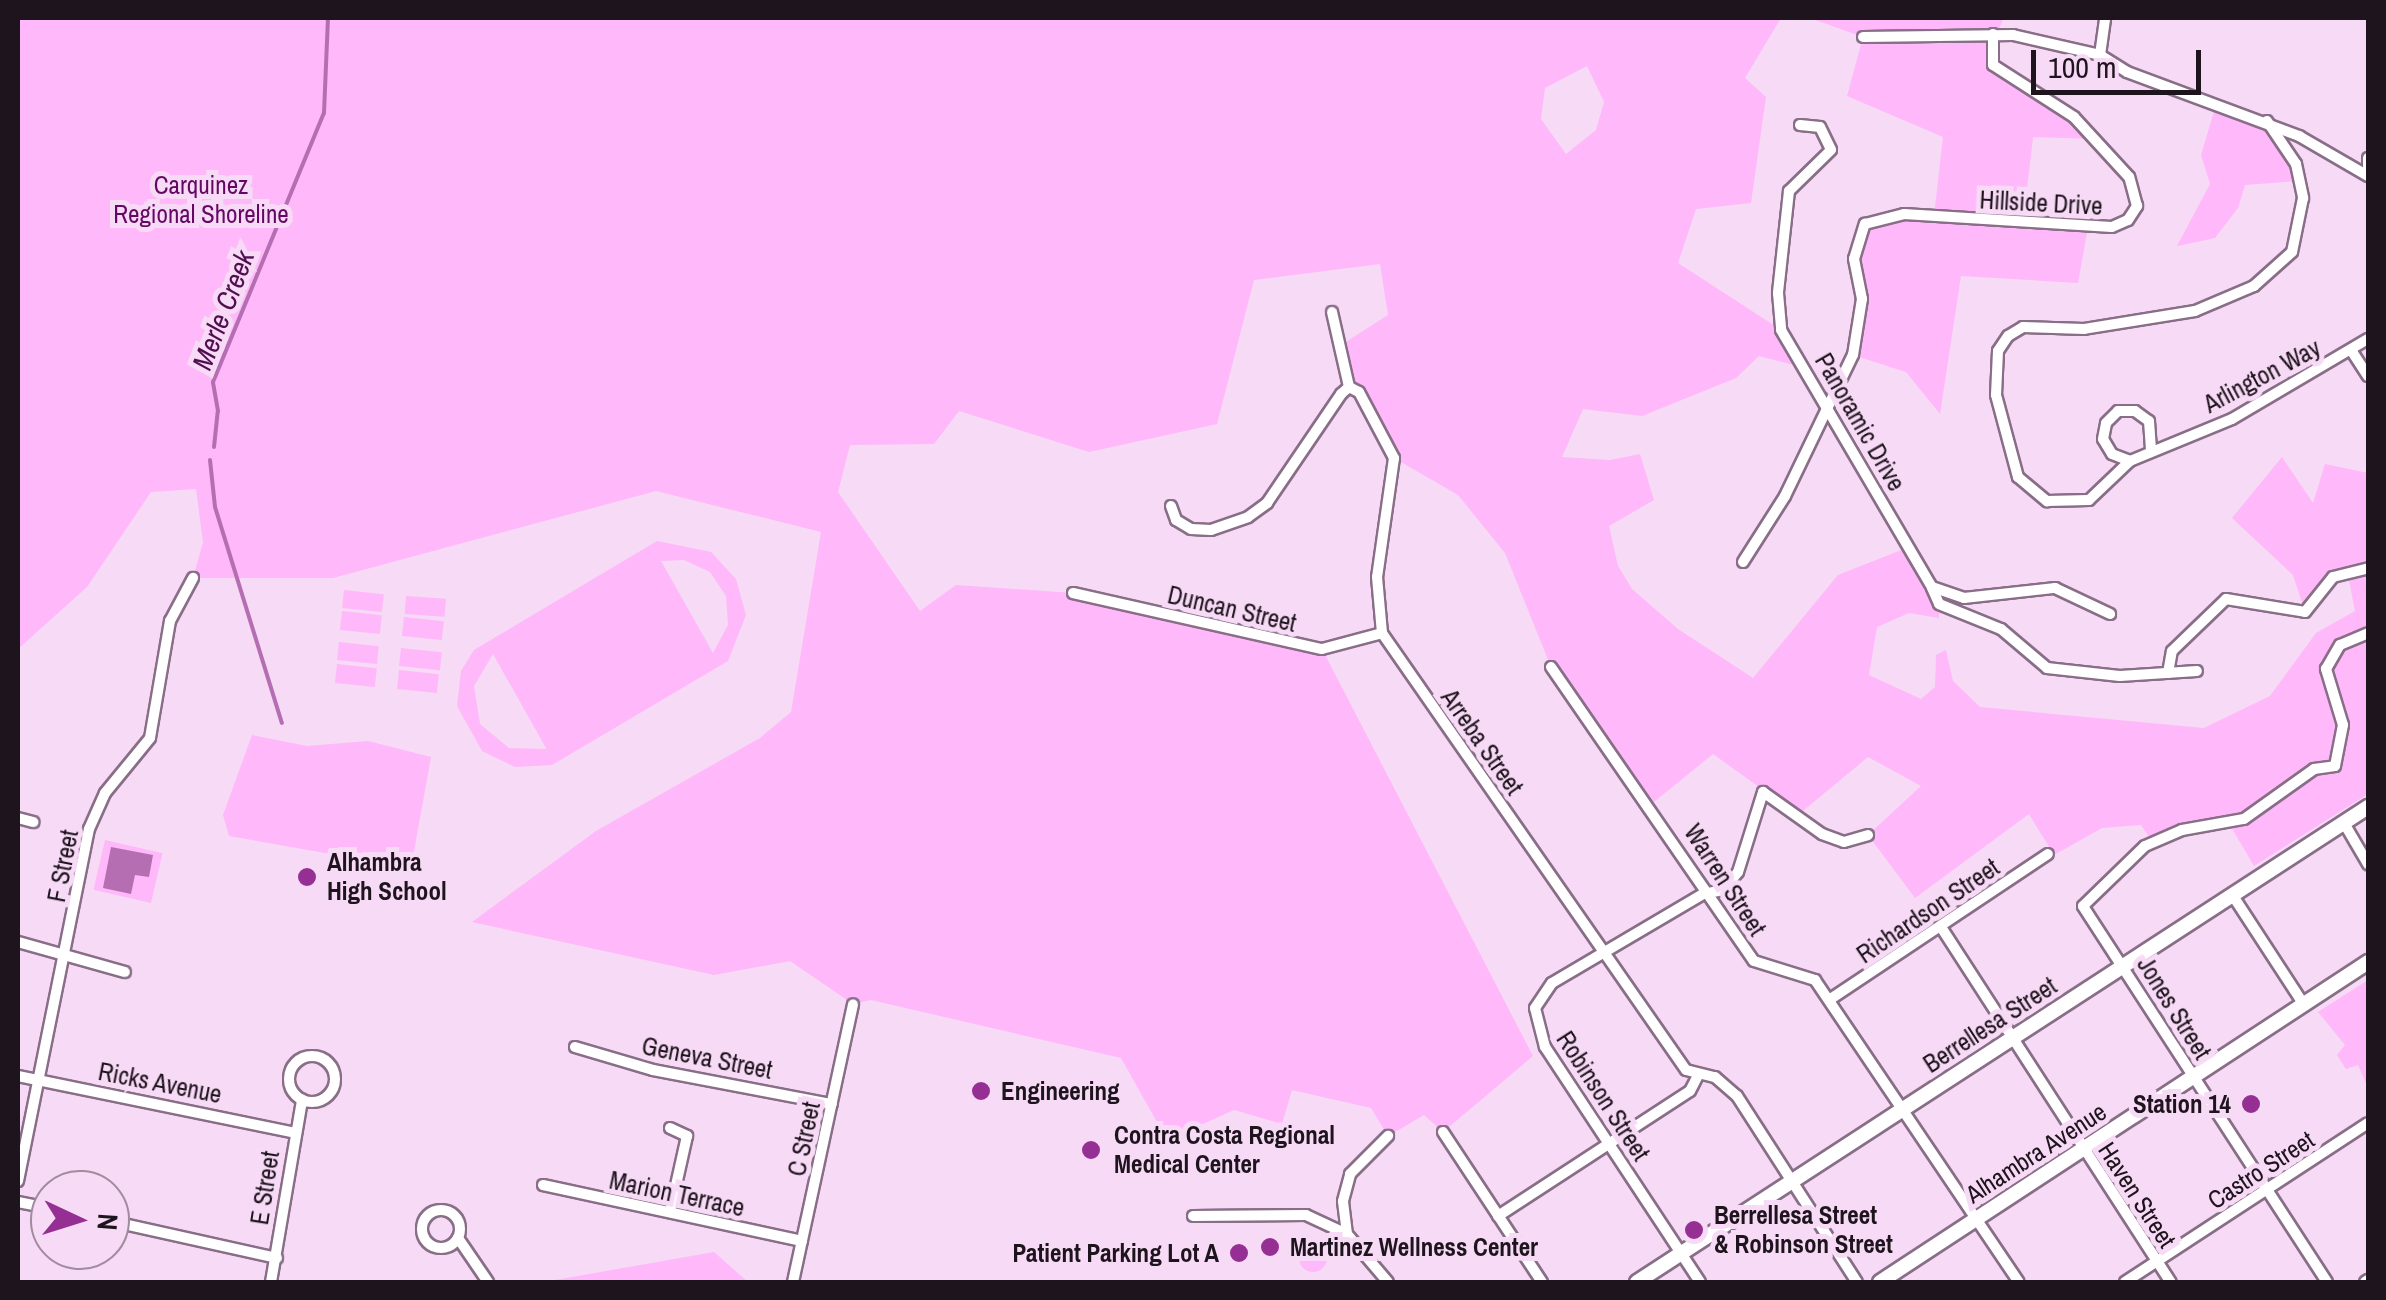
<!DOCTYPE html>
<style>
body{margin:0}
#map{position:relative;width:2386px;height:1300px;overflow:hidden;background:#f7daf5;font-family:"Archivo Narrow",sans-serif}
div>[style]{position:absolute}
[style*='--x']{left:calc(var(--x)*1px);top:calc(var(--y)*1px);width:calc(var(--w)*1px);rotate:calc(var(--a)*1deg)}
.green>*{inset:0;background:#ffb8fa;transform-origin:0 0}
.round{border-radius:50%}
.water>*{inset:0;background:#b66eb2}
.stream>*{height:4px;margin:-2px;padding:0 2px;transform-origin:2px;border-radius:2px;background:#b66eb2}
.roads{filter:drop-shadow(2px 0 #886e86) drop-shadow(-2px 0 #886e86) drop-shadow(0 2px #886e86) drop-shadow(0 -2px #886e86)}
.minor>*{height:10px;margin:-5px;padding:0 5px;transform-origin:5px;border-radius:5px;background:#fff}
.minor>.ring{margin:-5px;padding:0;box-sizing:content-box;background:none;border:10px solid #fff;border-radius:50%}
.secondary>*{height:14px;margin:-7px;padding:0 7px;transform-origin:7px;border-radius:7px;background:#fff}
.dots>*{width:28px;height:28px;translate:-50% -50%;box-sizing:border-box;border:5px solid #f7daf5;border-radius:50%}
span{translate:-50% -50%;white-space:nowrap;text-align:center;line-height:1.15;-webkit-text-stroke:10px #f7daf5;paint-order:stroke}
.park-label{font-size:25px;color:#650864}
.street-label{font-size:25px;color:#1e141d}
.poi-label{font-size:25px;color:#1e141d;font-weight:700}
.left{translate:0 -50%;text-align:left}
.right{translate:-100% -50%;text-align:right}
.water-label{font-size:28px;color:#500d4f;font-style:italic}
.frame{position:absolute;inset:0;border:20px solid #1e141d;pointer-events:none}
.north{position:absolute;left:30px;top:1170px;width:100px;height:100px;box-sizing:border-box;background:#f7daf5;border:2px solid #a08b9f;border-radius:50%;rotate:94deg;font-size:28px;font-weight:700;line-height:40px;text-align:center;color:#1e141d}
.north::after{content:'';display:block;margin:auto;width:35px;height:45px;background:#962f94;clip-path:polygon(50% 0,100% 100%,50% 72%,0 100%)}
.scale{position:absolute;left:2031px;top:50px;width:170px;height:45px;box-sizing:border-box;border:5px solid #1e141d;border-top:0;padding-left:12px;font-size:30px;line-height:35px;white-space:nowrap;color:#1e141d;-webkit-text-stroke:8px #f7daf5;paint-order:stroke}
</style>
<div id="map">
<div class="green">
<i style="clip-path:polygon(evenodd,18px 18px,1781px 18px,1745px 78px,1766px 97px,1751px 203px,1696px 209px,1678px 263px,1781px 330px,1809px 369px,1759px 356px,1736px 378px,1642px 416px,1583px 409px,1562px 457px,1610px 460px,1640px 454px,1654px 500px,1609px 526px,1618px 566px,1632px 589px,1678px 629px,1753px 678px,1838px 575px,1909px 547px,1939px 604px,1939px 618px,1909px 613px,1877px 627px,1869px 675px,1921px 699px,1935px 687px,1936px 655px,1946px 650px,1953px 681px,1980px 707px,2204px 728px,2270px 696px,2316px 633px,2355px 611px,2347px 570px,2305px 612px,2293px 575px,2232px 518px,2282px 457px,2313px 503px,2325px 464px,2368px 473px,2368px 794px,2254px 866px,2228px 822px,2150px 838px,2141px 825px,2102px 828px,2054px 855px,2029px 814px,1915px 898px,1868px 835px,1921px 786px,1868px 757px,1798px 815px,1713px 754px,1649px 806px,1551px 667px,1505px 553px,1458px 495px,1394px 458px,1390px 441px,1349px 387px,1341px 345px,1388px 315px,1380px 264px,1254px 280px,1217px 424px,1089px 452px,959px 411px,934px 444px,850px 445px,838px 492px,920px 611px,956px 585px,1073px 593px,1322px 649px,1533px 1056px,1443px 1132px,1424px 1115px,1388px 1136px,1371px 1108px,1292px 1090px,1282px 1124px,1234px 1110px,1167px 1140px,1121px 1058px,871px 1000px,853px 1004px,790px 961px,714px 975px,472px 922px,596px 831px,760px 738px,791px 712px,821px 532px,656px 491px,333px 578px,193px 578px,203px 542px,196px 489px,151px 492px,87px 587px,18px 649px,18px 18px,1587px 66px,1604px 102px,1596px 130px,1566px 154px,1541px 119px,1545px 88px,1587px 66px)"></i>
<i style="clip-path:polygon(1810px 18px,2003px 18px,1990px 58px,2094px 139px,2033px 137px,2023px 224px,2088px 227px,2078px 283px,1961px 276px,1940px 414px,1906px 372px,1853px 355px,1865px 224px,1885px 214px,1934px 216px,1943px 137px,1847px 96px,1863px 37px)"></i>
<i style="clip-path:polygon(2217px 101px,2267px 121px,2299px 181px,2245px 185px,2238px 208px,2215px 238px,2177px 246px,2210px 184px,2201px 155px)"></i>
<i style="clip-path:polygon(evenodd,657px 541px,711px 552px,736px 579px,746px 615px,728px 661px,552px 765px,515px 767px,482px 751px,457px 706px,461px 671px,474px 650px,657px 541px,684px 560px,710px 572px,726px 596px,728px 625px,713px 653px,661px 561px,684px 560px,657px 541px,493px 654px,546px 748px,546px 749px,509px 748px,480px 724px,474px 686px,493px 654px)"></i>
<i style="left:344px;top:590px;width:40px;height:18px;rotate:6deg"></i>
<i style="left:406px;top:596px;width:40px;height:18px;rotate:4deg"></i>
<i style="left:342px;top:611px;width:40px;height:19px;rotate:6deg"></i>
<i style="left:404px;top:617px;width:40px;height:19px;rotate:6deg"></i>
<i style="left:339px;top:642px;width:40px;height:18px;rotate:6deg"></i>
<i style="left:401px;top:648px;width:41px;height:18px;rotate:6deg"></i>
<i style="left:337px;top:664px;width:40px;height:19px;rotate:6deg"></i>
<i style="left:399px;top:670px;width:40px;height:19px;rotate:6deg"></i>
<i style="clip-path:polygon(252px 735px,307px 746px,368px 741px,431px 757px,411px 868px,229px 836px,223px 815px)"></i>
<i style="left:105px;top:840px;width:59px;height:51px;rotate:13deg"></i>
<i style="clip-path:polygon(2368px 980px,2368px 1088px,2358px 1065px,2346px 1069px,2337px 1055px,2345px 1045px,2318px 1012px)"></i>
<i class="round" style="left:1299px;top:1244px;width:28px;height:28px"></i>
<i style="clip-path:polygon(714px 1252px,748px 1282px,544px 1282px)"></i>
</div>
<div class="water">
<i style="clip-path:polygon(111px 847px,153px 855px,149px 877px,135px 875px,131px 894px,103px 888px)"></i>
</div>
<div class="stream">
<i style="--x:214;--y:447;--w:36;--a:-84"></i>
<i style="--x:218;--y:411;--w:29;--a:-100"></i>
<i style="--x:213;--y:382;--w:291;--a:-67.6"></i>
<i style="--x:324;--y:113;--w:95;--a:-87.6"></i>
<i style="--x:210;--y:460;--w:47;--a:83.9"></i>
<i style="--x:215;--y:507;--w:226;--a:72.8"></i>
</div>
<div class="roads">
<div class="minor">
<i style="--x:1863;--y:37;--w:150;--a:-0.8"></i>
<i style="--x:2013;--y:35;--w:89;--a:12.9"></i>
<i style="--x:2100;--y:55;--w:32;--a:32"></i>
<i style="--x:2127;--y:72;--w:184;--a:20.4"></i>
<i style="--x:2299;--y:136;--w:80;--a:30.1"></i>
<i style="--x:2100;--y:55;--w:37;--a:-82"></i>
<i style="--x:2267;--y:121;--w:52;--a:56"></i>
<i style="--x:2296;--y:164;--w:35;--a:78"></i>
<i style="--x:2303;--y:198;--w:55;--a:101.5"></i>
<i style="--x:2292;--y:252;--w:51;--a:138.2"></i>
<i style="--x:2254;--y:286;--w:64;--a:157"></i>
<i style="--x:2195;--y:311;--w:112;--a:170.8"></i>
<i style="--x:2084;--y:329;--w:61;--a:-178.1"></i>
<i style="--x:2023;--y:327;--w:17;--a:149"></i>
<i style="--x:2008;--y:336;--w:18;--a:124"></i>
<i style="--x:1998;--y:351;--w:44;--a:92.6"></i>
<i style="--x:1996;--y:395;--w:85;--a:75"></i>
<i style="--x:2018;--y:477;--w:38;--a:40"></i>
<i style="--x:2047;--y:501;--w:42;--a:-1.4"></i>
<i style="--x:2089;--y:500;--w:57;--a:-43.6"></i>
<i style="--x:2130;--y:461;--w:110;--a:-22.4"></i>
<i style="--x:2232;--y:419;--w:158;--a:-30.5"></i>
<i style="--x:1800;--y:125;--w:20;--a:6"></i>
<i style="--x:1820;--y:127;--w:25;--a:64"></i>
<i style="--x:1831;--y:150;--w:59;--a:135.7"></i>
<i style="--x:1789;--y:191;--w:103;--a:96.2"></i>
<i style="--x:1778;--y:293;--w:37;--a:85"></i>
<i style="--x:1781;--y:330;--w:298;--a:59.6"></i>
<i style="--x:1932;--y:587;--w:34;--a:19"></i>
<i style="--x:1964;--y:598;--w:92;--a:-6.3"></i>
<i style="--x:2055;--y:588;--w:61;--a:25.3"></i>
<i style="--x:2368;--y:175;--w:17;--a:-90"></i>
<i style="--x:1332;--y:312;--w:77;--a:77.2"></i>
<i style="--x:2351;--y:350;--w:31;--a:57"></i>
<i style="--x:2130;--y:461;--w:19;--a:-159"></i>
<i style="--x:2112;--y:454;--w:17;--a:-121"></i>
<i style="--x:2103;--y:439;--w:16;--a:-79"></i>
<i style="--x:2106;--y:423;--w:17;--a:-45"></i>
<i style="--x:2118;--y:411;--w:17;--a:0"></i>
<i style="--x:2135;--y:411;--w:17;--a:36"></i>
<i style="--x:2149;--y:421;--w:28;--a:86"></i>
<i style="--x:1171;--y:506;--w:15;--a:70"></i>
<i style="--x:1176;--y:520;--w:17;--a:31"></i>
<i style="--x:1191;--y:529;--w:20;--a:3"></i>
<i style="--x:1211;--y:530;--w:39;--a:-19"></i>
<i style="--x:1248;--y:517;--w:24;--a:-36"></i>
<i style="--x:1267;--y:503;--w:132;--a:-55.8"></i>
<i style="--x:1341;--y:394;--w:11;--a:-41"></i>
<i style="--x:1349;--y:387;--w:11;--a:27"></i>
<i style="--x:1359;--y:392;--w:75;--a:62.1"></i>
<i style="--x:1394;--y:458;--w:120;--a:98.1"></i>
<i style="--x:1377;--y:577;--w:56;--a:84.9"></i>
<i style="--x:1382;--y:633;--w:532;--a:55.18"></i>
<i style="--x:1686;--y:1070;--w:30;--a:14"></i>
<i style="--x:1715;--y:1077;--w:29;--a:41"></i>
<i style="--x:1737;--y:1096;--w:221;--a:57.2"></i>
<i style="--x:1743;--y:562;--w:78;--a:-57.5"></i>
<i style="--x:1785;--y:496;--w:157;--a:-64.3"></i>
<i style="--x:1853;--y:355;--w:57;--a:-80.9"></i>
<i style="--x:1862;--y:299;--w:41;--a:-101.3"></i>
<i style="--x:1854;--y:259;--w:37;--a:-73"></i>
<i style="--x:1865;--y:224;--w:40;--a:-14.4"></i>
<i style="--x:1904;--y:214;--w:208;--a:3.6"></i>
<i style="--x:2112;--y:227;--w:17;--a:-24"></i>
<i style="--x:2128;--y:220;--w:17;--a:-57"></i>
<i style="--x:2137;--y:206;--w:30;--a:-105"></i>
<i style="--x:2129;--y:177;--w:81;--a:-132.5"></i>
<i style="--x:2074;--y:117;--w:96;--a:-147.3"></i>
<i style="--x:1993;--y:65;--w:31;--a:-90"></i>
<i style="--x:1932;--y:588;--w:17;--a:66"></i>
<i style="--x:1939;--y:604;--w:67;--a:22"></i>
<i style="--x:2001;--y:629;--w:60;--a:40.3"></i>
<i style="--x:2047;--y:668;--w:73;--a:6.3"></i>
<i style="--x:2120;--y:676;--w:77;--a:-3.7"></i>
<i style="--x:1073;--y:593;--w:255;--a:12.7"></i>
<i style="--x:1322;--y:649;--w:62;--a:-14.9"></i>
<i style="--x:1551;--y:667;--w:357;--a:55.4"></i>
<i style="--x:1754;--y:961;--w:64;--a:17.3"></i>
<i style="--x:1815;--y:980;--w:364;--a:56"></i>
<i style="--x:2168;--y:673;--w:22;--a:-80"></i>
<i style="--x:2172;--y:651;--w:75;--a:-43.9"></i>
<i style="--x:2226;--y:599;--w:80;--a:9.3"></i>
<i style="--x:2305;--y:612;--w:45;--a:-51.3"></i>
<i style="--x:2333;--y:577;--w:36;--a:-14"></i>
<i style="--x:18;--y:818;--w:16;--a:15"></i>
<i style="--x:2344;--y:823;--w:48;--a:59.7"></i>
<i style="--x:2233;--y:896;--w:130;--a:56.9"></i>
<i style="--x:1941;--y:927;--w:423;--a:57.1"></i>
<i style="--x:18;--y:942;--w:111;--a:15.7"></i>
<i style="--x:1829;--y:1000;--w:263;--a:-33.7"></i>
<i style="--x:575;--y:1047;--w:81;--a:16.4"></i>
<i style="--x:653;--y:1070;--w:182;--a:10.8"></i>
<i class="ring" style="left:289px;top:1056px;width:36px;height:36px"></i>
<i style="--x:18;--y:1076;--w:283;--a:11.6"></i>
<i style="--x:670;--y:1128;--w:19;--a:25"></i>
<i style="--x:687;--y:1136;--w:78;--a:102.6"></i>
<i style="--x:1443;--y:1132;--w:180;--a:56.6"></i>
<i style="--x:18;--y:1181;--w:359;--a:-78.6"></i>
<i style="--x:89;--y:829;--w:39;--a:-66"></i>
<i style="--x:105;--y:793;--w:71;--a:-50.7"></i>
<i style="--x:150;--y:738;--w:119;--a:-80.3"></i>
<i style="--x:170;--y:621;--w:49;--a:-61.9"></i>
<i style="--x:543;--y:1185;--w:265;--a:12.2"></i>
<i style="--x:18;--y:1202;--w:33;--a:11"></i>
<i class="ring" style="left:422px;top:1210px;width:28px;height:28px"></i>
<i style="--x:1193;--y:1216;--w:113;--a:-0.5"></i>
<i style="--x:1306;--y:1215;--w:45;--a:24.9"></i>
<i style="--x:1347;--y:1234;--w:63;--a:49.5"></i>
<i style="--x:1498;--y:1216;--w:229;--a:-33.1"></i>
<i style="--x:1690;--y:1091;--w:18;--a:-63"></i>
<i style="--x:110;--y:1221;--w:171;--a:12.5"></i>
<i style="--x:1347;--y:1234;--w:33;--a:-97"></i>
<i style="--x:1343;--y:1201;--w:28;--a:-75"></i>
<i style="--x:1350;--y:1174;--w:54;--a:-45"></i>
<i style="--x:458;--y:1238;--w:53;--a:55.7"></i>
<i style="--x:271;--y:1282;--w:185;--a:-80.3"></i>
<i style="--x:793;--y:1282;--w:284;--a:-77.8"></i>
<i style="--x:1700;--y:1282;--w:282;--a:-123.4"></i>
<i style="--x:1545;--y:1047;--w:40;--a:-104.4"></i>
<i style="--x:1535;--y:1008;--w:30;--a:-56"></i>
<i style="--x:1552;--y:983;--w:175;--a:-30.5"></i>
<i style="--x:1703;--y:894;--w:20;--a:-11"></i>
<i style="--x:1723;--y:890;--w:23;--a:-50"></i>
<i style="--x:1738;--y:872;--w:84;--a:-72.6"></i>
<i style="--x:1763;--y:792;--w:72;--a:35.4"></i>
<i style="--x:1822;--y:834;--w:23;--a:20"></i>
<i style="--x:1844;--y:842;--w:25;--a:-16"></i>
<i style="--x:2125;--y:1282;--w:290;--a:-33.2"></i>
<i style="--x:2327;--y:1282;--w:448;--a:-123"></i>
<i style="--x:2083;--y:906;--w:86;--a:-44.1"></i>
<i style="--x:2145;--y:846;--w:40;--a:-23.4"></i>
<i style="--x:2182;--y:830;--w:63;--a:-10.1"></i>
<i style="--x:2244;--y:819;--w:86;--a:-35.5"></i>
<i style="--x:2314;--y:769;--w:21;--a:-8"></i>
<i style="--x:2335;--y:766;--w:42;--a:-79"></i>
<i style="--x:2343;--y:725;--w:59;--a:-106.9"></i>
<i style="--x:2326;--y:669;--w:28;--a:-60"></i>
<i style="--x:2340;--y:645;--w:30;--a:-23"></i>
<i style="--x:2365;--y:1282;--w:4;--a:-34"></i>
</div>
<div class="secondary">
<i style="--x:1637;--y:1282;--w:872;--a:-33.02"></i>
<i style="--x:1880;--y:1282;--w:584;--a:-33.25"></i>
</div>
</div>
<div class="dots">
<i style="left:307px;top:877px;background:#962f94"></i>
<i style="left:981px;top:1091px;background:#962f94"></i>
<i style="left:2251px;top:1104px;background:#962f94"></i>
<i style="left:1091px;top:1150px;background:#962f94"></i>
<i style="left:1694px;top:1230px;background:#962f94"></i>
<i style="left:1270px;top:1247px;background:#962f94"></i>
<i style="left:1239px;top:1253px;background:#962f94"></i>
</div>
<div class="park-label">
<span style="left:201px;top:200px">Carquinez<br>Regional Shoreline</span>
</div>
<div class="street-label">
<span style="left:2041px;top:203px;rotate:3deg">Hillside Drive</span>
<span style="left:2262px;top:376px;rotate:-28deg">Arlington Way</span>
<span style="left:1860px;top:422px;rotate:60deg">Panoramic Drive</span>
<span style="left:1232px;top:609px;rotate:13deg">Duncan Street</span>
<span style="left:1482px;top:742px;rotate:55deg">Arreba Street</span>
<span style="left:63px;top:866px;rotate:-79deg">F Street</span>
<span style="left:1725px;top:880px;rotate:57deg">Warren Street</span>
<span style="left:1928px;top:911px;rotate:-34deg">Richardson Street</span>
<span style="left:2174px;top:1008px;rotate:58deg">Jones Street</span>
<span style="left:1990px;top:1025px;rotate:-33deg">Berrellesa Street</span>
<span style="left:707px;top:1058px;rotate:11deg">Geneva Street</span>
<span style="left:160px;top:1083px;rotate:11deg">Ricks Avenue</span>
<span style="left:1603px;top:1096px;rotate:57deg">Robinson Street</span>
<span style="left:804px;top:1139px;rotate:-78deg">C Street</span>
<span style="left:2036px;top:1153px;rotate:-33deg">Alhambra Avenue</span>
<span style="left:2261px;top:1170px;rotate:-33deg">Castro Street</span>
<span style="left:265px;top:1188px;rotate:-81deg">E Street</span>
<span style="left:677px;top:1194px;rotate:12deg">Marion Terrace</span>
<span style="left:2137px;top:1195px;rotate:57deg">Haven Street</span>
</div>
<div class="poi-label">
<span class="left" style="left:327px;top:877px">Alhambra<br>High School</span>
<span class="left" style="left:1001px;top:1091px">Engineering</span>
<span class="right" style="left:2231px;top:1104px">Station 14</span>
<span class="left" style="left:1114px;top:1150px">Contra Costa Regional<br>Medical Center</span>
<span class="left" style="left:1714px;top:1230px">Berrellesa Street<br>&amp; Robinson Street</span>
<span class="left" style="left:1290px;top:1247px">Martinez Wellness Center</span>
<span class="right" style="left:1219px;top:1253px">Patient Parking Lot A</span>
</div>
<div class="water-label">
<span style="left:223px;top:310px;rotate:-69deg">Merle Creek</span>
</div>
<div class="frame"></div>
<div class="north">N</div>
<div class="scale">100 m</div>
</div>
